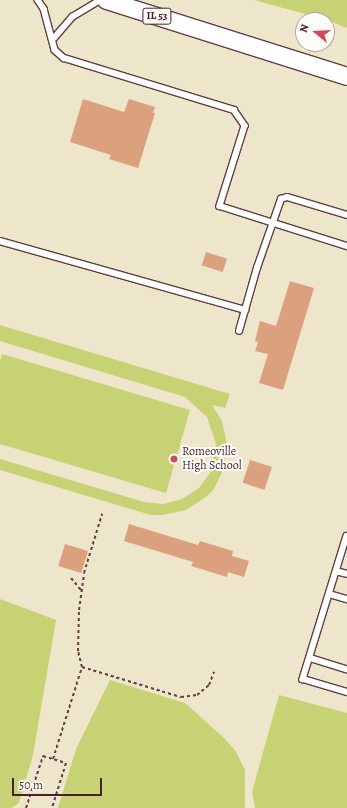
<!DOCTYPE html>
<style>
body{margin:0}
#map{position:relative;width:347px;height:808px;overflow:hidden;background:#eee6ca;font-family:Alegreya,serif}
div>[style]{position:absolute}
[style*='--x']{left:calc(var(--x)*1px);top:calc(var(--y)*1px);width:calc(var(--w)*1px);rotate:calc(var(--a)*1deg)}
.green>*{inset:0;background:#c6d274}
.building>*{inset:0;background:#dba07d;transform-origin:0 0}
.path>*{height:2px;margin-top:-1px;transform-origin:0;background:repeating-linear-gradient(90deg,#633d43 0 3px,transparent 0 6px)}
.roads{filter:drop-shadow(1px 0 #633d43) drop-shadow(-1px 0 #633d43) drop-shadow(0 1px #633d43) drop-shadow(0 -1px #633d43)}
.service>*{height:5.5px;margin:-2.75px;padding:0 2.75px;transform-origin:2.75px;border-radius:2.75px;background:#fff}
.primary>*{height:17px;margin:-8.5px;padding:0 8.5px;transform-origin:8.5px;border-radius:8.5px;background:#fff}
.dots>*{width:11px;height:11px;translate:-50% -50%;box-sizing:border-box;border:2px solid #fdfcf7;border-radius:50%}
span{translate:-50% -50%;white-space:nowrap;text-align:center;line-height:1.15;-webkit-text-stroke:4px #fdfcf7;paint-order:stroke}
.shield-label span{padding:1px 3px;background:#fdfcf7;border:1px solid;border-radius:3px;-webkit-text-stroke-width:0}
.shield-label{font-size:11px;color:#4a1f2b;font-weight:700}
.poi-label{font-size:12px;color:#4a1f2b}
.left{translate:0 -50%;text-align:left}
.north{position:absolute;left:295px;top:12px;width:40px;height:40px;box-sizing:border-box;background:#fdfcf7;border:1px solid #b5a4a5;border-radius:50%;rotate:288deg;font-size:11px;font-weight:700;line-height:16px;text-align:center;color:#4a1f2b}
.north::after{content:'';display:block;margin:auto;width:14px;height:18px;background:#d1495b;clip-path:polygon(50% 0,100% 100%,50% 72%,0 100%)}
.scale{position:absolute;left:12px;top:778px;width:90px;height:18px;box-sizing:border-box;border:2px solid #4a1f2b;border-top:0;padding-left:5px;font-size:12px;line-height:14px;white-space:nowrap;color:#4a1f2b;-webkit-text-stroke:3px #fdfcf7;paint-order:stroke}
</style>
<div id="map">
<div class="green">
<i style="clip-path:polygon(254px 0,347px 0,347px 28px,327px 20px)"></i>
<i style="clip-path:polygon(0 325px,230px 394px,225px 408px,212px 405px,222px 421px,227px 444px,224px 468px,214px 489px,206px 497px,186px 510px,163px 515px,151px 515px,0 470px,0 459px,144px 502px,163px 504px,182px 499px,199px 488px,210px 473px,216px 444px,207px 417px,185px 397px,0 341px)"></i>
<i style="clip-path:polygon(2px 354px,190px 410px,166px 493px,0 444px,0 362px)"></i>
<i style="clip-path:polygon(0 599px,56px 620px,33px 755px,19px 803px,11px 808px,0 808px)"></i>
<i style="clip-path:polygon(110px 680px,185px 703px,223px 737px,235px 750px,245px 770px,245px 808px,58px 808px,76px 749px)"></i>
<i style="clip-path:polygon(279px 695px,347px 713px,347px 808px,255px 808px,252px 792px)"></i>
</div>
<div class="building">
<i style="clip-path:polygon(83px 99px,124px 112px,129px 99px,155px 107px,153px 113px,155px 113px,138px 168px,109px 159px,111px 155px,70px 142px)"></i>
<i style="left:206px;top:252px;width:22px;height:14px;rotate:18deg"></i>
<i style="clip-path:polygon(290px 281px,314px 288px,283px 390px,259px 383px,268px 354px,255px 351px,258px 342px,255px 341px,260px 321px,276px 326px)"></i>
<i style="left:250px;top:460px;width:23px;height:24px;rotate:18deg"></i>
<i style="clip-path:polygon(129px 524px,198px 545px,200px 541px,233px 551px,232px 556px,249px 561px,244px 577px,228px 572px,227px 577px,191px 566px,193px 562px,124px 541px)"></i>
<i style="left:65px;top:544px;width:24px;height:23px;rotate:17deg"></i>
</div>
<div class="path">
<i style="--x:71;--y:578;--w:17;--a:50"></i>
<i style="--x:82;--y:667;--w:16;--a:-104"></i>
<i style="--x:78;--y:651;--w:41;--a:-88.6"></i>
<i style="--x:79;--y:610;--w:37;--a:-82"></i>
<i style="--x:84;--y:573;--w:62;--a:-73"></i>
<i style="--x:53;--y:759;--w:96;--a:-72.5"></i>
<i style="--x:82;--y:667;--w:103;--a:16.9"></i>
<i style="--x:181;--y:697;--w:16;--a:-7"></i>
<i style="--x:197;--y:695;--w:16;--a:-40"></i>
<i style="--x:209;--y:685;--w:14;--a:-69"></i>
<i style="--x:26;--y:808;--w:55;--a:-71.9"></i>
<i style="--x:43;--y:756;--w:24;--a:17"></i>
<i style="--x:66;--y:763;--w:47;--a:107.3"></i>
</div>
<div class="roads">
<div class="service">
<i style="--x:38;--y:0;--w:11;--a:56"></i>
<i style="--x:44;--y:9;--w:42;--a:75"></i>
<i style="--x:55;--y:50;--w:12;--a:42"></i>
<i style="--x:64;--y:58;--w:178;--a:17"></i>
<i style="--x:234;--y:110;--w:19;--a:55"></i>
<i style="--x:245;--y:126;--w:84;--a:107.4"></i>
<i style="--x:220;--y:206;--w:133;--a:17.5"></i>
<i style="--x:54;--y:38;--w:28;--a:-49"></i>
<i style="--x:72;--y:17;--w:33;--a:-31"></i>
<i style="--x:0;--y:241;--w:255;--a:15.7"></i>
<i style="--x:239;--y:331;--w:66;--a:-74.1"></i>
<i style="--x:257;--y:268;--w:73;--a:-70.8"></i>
<i style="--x:281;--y:199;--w:6;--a:-18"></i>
<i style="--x:287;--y:197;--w:63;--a:16.7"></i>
<i style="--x:347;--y:536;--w:150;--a:107.1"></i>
<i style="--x:303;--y:679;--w:46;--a:16.5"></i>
<i style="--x:336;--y:571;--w:11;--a:15"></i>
<i style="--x:329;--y:594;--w:19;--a:16"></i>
<i style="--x:310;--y:658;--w:39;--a:17"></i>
</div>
<div class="primary">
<i style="--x:106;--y:0;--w:253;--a:17.5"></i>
</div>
</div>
<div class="dots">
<i style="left:174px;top:459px;background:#d1495b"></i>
</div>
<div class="shield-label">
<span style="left:157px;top:16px">IL 53</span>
</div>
<div class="poi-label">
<span class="left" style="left:182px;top:459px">Romeoville<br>High School</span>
</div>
<div class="north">N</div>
<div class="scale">50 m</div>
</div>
